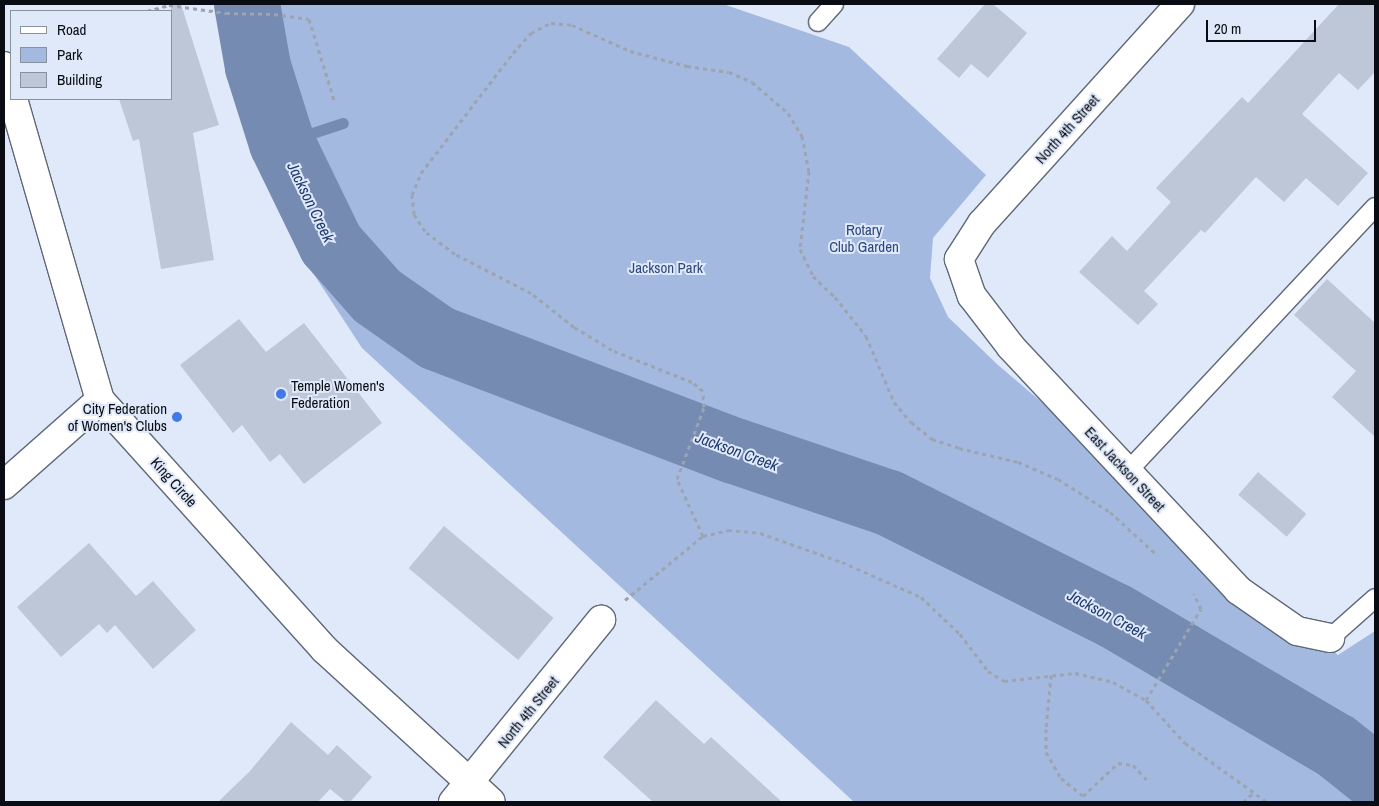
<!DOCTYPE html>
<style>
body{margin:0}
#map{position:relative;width:1379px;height:806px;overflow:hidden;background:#dfe9fa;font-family:"Archivo Narrow",sans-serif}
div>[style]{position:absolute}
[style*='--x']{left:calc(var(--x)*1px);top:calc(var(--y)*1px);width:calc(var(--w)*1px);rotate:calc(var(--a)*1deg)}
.green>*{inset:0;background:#a4b9e0}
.stream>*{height:11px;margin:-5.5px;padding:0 5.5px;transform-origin:5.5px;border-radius:5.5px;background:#768bb2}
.river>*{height:66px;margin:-33px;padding:0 33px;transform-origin:33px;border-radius:33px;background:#768bb2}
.building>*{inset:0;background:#bec7d8;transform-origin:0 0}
.path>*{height:3px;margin-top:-1.5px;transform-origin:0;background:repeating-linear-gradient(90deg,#9ca4b2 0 4px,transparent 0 8px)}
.roads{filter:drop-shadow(1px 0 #5f6876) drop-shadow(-1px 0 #5f6876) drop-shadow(0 1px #5f6876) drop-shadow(0 -1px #5f6876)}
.service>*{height:18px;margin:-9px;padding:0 9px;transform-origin:9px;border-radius:9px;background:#fff}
.minor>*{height:28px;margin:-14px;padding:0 14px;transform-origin:14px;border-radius:14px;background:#fff}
.dots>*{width:14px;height:14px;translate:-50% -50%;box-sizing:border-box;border:2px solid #dfe9fa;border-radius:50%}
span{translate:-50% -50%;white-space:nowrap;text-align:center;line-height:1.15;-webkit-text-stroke:4px #dfe9fa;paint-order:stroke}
.street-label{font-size:15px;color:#090c12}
.park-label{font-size:15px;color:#2d477c}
.poi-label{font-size:15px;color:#090c12}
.left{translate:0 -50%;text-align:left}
.right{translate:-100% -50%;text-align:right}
.water-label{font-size:16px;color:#223b6f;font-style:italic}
.frame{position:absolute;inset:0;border:5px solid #090c12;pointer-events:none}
.legend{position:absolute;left:10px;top:10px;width:162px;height:90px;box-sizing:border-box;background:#dfe9fa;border:1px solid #89919d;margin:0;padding:6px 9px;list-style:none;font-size:15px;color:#090c12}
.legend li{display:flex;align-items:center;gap:10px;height:25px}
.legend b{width:25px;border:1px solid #89919d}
.scale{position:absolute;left:1206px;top:20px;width:110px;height:22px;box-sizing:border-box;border:2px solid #090c12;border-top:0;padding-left:6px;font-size:15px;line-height:18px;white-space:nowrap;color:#090c12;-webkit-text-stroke:4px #dfe9fa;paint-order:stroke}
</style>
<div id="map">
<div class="green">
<i style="clip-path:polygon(239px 4px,723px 4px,849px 47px,986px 175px,933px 238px,930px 278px,948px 317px,998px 365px,1338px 655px,1375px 631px,1375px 802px,854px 802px,362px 348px,298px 250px)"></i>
</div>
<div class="stream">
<i style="--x:282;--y:143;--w:64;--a:-18.2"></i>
</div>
<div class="river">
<i style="--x:247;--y:4;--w:64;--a:80.1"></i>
<i style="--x:258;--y:67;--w:80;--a:72.5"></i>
<i style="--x:282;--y:143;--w:112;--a:64.1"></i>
<i style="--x:331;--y:244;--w:69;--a:48.5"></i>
<i style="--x:377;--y:296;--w:73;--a:35"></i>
<i style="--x:437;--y:338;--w:319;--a:20.8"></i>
<i style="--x:735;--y:451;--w:163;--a:18.7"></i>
<i style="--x:889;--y:503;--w:253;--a:26.6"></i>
<i style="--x:1115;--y:616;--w:256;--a:30.5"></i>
<i style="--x:1336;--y:746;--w:50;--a:38.5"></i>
</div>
<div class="building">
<i style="clip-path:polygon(171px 4px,181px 4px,219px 125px,193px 133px,214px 260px,161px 269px,139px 139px,133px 141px,119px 99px,171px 99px)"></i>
<i style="clip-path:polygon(985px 4px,993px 4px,1027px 33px,988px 78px,971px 64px,959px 78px,937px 59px)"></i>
<i style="clip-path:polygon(1339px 4px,1375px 4px,1375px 72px,1358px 90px,1339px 73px,1302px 114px,1368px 173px,1338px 206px,1306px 178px,1284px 202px,1256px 177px,1205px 233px,1201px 230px,1144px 291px,1158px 304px,1138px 325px,1079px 272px,1112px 236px,1127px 251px,1171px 202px,1156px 188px,1242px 97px,1248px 103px)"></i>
<i style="clip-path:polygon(1327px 279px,1375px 323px,1375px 437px,1332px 397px,1356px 371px,1294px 315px)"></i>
<i style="clip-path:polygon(239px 319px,266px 352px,304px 323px,382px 423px,304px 484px,280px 454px,270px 462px,242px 425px,233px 433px,180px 365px)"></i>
<i style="left:1258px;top:472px;width:64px;height:30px;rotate:41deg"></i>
<i style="left:444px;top:526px;width:143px;height:55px;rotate:40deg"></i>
<i style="clip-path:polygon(89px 543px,136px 596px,153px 581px,196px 630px,153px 669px,115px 625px,107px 633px,99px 624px,61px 657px,17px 607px)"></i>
<i style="clip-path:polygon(656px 700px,704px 744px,711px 737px,782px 802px,653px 802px,603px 757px)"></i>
<i style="clip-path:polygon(291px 722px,328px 755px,337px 745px,372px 777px,350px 802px,346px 802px,330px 789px,318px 802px,218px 802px,250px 771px)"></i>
</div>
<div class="path">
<i style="--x:147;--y:11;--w:23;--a:-15"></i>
<i style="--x:169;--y:5;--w:58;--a:8"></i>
<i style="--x:226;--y:13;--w:48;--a:1.2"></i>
<i style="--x:274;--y:14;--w:35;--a:8"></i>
<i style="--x:309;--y:19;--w:85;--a:72.8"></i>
<i style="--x:703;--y:536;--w:63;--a:-114.5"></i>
<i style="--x:677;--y:479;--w:77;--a:-69.4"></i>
<i style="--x:704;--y:407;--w:16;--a:-94"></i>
<i style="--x:703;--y:391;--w:14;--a:-141"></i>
<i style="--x:692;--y:382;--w:86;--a:-158.2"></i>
<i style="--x:612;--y:350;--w:44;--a:-148.8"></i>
<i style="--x:574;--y:327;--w:55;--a:-141.7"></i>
<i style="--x:531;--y:293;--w:85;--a:-152.8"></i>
<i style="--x:455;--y:254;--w:38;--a:-143"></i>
<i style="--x:425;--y:231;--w:20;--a:-123"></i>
<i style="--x:414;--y:214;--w:19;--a:-96"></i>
<i style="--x:412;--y:195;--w:24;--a:-68"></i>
<i style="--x:421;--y:173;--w:151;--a:-52.5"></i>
<i style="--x:513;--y:53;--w:27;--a:-48"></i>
<i style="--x:531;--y:33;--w:22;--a:-27"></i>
<i style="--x:551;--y:23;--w:21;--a:5"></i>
<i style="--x:572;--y:25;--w:64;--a:24.1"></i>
<i style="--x:630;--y:51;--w:59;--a:14.7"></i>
<i style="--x:687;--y:66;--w:42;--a:8.1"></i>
<i style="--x:729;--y:72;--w:25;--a:23"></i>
<i style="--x:752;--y:82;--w:48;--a:40.7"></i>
<i style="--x:788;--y:113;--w:27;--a:59"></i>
<i style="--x:802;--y:136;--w:36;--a:79"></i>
<i style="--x:809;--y:171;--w:79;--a:96.6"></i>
<i style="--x:800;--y:249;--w:30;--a:64"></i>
<i style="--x:813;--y:276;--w:30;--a:44"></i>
<i style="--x:835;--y:297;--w:50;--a:51.5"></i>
<i style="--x:866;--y:336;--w:72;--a:67"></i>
<i style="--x:894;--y:402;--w:26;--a:50"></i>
<i style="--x:911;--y:422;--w:27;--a:39"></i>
<i style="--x:932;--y:439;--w:28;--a:18"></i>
<i style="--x:959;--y:448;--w:61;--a:13.3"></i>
<i style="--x:1018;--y:462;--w:43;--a:23"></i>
<i style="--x:1058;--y:479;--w:62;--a:32.4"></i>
<i style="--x:1110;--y:512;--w:61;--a:42.3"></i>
<i style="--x:625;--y:600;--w:101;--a:-39.4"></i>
<i style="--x:703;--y:536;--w:26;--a:-13"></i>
<i style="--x:728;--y:530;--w:32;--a:5"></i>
<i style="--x:760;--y:533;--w:87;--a:19.5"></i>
<i style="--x:842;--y:562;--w:86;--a:23.9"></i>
<i style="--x:921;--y:597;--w:54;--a:43.5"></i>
<i style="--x:960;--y:634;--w:46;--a:52.9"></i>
<i style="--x:988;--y:671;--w:19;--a:32"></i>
<i style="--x:1004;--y:681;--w:71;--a:-6.4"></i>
<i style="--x:1075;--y:673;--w:39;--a:13"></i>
<i style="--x:1113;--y:682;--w:38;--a:29"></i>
<i style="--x:1146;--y:700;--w:58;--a:47.8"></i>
<i style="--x:1185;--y:743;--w:101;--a:35.7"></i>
<i style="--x:1051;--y:675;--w:54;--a:95.3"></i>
<i style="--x:1046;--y:729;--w:23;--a:90"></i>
<i style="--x:1046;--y:752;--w:30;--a:60"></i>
<i style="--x:1061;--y:778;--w:28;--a:39"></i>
<i style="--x:1083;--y:796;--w:48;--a:-43.3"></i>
<i style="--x:1118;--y:763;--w:15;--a:8"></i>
<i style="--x:1133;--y:765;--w:23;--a:47"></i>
<i style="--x:1146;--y:700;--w:106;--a:-58.9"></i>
<i style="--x:1201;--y:609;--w:17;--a:-115"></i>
<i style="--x:1243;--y:802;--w:13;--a:-42"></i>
</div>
<div class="roads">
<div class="service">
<i style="--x:818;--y:22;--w:24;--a:-48"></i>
<i style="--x:1127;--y:472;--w:363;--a:-46.9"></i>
<i style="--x:1330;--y:638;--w:60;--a:-41.6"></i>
</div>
<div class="minor">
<i style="--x:1180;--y:4;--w:295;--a:132.1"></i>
<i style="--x:982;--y:223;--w:43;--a:122.6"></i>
<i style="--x:959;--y:259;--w:39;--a:71"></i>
<i style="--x:972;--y:296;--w:64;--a:52.6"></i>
<i style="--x:1011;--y:347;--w:333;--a:46.9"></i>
<i style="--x:1238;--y:590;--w:72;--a:34.8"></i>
<i style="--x:1297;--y:631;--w:34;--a:12"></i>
<i style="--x:4;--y:66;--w:27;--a:75"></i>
<i style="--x:13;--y:99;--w:313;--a:73.9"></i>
<i style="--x:100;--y:400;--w:335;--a:48"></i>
<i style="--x:324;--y:649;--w:226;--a:42.5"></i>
<i style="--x:4;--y:485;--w:128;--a:-41.5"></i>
<i style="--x:453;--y:802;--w:235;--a:-50.9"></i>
</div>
</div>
<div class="dots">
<i style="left:281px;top:394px;background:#4279e9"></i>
<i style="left:177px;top:417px;background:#4279e9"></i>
</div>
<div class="street-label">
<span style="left:1067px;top:129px;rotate:-48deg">North 4th Street</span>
<span style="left:1125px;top:469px;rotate:47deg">East Jackson Street</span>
<span style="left:174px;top:482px;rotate:48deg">King Circle</span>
<span style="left:528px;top:712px;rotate:-51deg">North 4th Street</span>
</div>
<div class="park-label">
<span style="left:864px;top:238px">Rotary<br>Club Garden</span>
<span style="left:666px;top:268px">Jackson Park</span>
</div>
<div class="poi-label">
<span class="left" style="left:291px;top:394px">Temple Women's<br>Federation</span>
<span class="right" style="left:167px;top:417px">City Federation<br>of Women's Clubs</span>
</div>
<div class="water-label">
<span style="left:311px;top:202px;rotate:64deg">Jackson Creek</span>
<span style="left:737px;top:451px;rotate:20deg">Jackson Creek</span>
<span style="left:1107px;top:614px;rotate:28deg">Jackson Creek</span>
</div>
<div class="frame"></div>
<ul class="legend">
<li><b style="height:6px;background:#fff"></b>Road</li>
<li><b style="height:14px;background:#a4b9e0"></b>Park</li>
<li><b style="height:14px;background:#bec7d8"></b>Building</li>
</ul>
<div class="scale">20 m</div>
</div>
